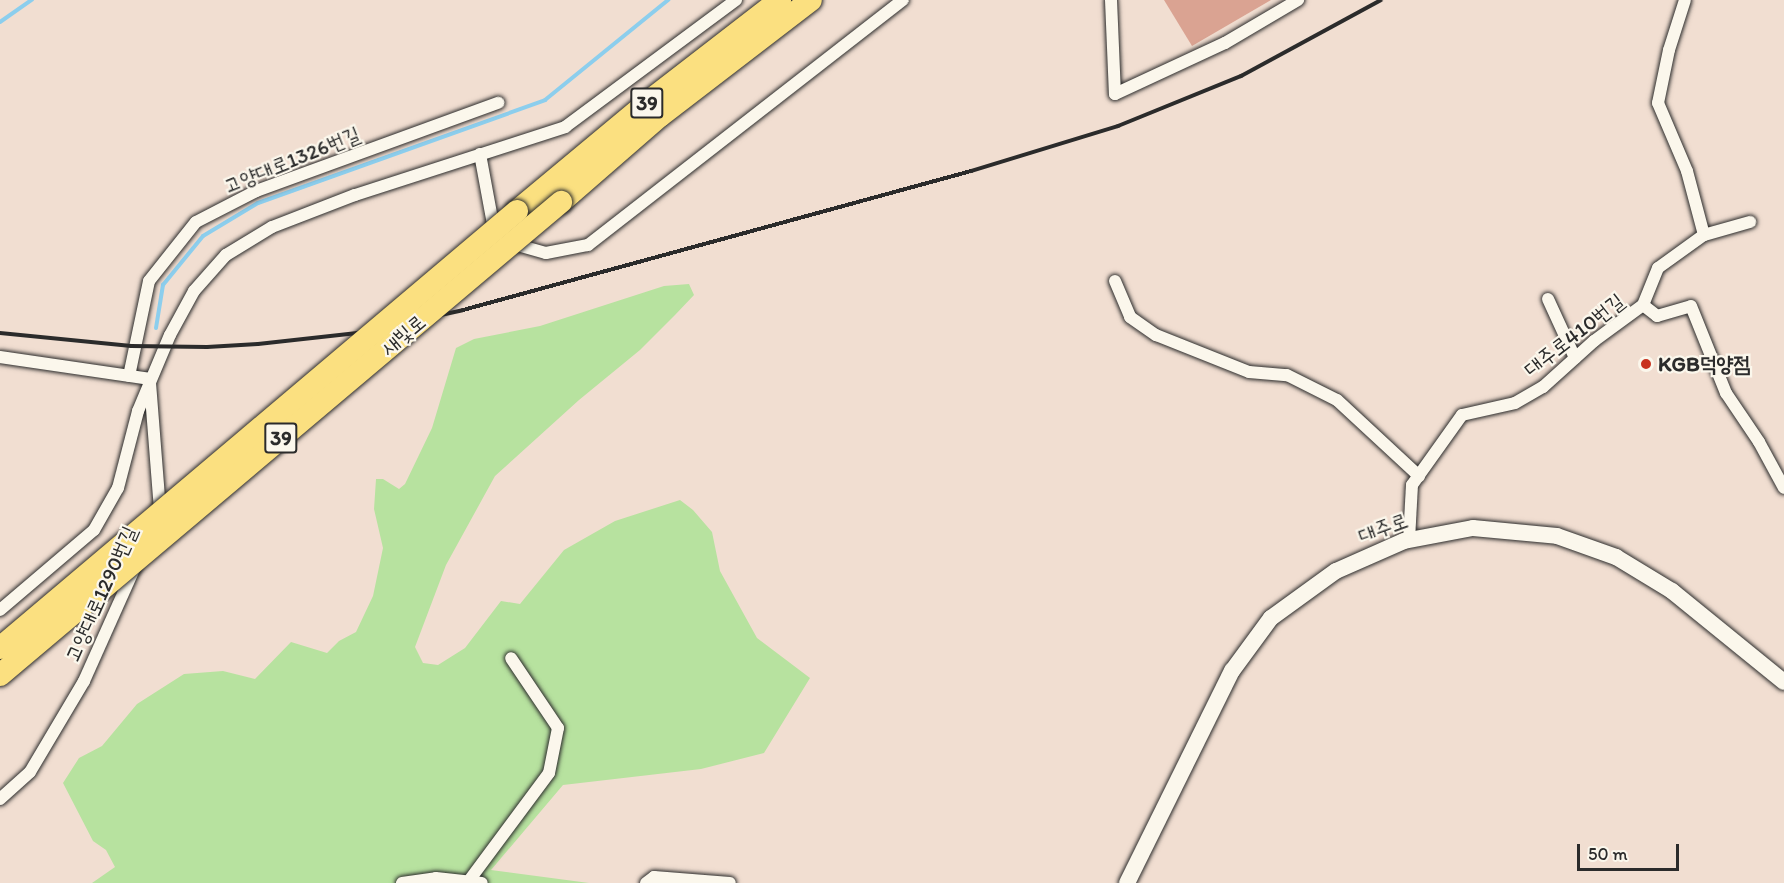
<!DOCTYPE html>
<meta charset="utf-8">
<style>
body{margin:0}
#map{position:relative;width:1784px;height:883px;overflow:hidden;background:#f1ded1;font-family:Itim,"Poor Story",sans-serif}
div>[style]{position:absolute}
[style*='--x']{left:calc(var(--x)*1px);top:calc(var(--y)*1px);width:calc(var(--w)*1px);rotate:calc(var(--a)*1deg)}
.green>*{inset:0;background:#b7e29f}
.stream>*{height:4px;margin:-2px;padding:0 2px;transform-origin:2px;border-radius:2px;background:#8cceed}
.building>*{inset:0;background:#daa392}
.roads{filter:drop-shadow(0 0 2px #2b2b2b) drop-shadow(0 0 2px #2b2b2b)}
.street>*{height:12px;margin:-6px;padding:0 6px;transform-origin:6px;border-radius:6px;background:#fbf7ec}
.secondary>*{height:16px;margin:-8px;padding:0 8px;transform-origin:8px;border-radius:8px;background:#fbf7ec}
.highway>*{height:22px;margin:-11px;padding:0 11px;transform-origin:11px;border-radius:11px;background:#fbe080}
.rail>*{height:4px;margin:-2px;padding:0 2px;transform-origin:2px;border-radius:2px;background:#2b2b2b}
.bridges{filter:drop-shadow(0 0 2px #2b2b2b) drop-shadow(0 0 2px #2b2b2b)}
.highway-bridge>*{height:22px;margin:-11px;padding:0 11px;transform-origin:11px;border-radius:11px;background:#fbe080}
.dots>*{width:16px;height:16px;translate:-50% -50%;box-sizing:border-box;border:3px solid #fbf7ec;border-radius:50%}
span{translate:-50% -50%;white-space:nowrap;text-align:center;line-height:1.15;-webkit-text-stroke:4.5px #fbf7ec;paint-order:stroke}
.shield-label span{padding:2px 4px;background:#fbf7ec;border:2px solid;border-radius:4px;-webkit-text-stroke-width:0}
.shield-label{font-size:20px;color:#2b2b2b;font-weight:700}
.street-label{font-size:21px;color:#2b2b2b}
.poi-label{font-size:21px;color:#2b2b2b;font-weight:700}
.left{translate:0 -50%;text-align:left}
.scale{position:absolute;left:1577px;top:844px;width:102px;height:27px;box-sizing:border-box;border:3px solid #2b2b2b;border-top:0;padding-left:8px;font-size:18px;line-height:21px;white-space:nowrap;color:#2b2b2b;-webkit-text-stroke:4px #fbf7ec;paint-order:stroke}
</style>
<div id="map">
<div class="green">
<div style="clip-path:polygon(689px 284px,694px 295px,675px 315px,640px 350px,579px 400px,495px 476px,446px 565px,415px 647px,423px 663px,438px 665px,465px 648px,501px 601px,520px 604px,564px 550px,615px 521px,680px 500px,693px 510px,712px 532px,720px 571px,757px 638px,810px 678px,764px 753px,701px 769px,563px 785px,491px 870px,589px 883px,92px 883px,115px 867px,106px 850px,93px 841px,63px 783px,79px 758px,102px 746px,137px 704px,184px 674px,223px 671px,255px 679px,291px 642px,327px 653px,339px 641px,356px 632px,373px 596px,383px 548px,374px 509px,376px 479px,383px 479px,399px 489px,405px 484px,432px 428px,456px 348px,474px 339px,540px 326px,664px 286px)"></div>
</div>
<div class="stream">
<div style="--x:0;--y:22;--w:39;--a:-35"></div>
<div style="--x:156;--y:328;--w:44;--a:-80.8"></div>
<div style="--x:163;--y:285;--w:63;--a:-50.8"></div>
<div style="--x:203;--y:236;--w:64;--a:-31"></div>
<div style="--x:258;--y:203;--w:305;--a:-19.7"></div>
<div style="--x:545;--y:100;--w:159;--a:-39.1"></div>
</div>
<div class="building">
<div style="clip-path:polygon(1164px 0,1271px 0,1192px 46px)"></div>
</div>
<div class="roads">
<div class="street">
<div style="--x:1111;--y:0;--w:94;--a:87.6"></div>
<div style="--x:1115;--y:94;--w:121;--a:-24.9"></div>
<div style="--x:1225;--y:43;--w:85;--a:-30.5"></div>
<div style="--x:480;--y:154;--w:66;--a:79.5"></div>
<div style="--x:492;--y:219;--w:33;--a:49"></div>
<div style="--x:514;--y:244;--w:33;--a:16"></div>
<div style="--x:546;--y:253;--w:43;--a:-10.8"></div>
<div style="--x:588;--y:245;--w:399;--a:-37.9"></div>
<div style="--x:1704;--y:235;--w:48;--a:-15.8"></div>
<div style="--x:1115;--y:281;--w:39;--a:67"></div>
<div style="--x:1130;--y:317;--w:32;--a:35"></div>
<div style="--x:1156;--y:335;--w:100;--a:21.7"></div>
<div style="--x:1249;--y:372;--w:38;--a:5"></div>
<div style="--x:1287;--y:375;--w:56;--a:26.6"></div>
<div style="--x:1337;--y:400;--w:112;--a:42.8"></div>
<div style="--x:1548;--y:299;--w:65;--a:65.4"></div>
<div style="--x:1643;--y:305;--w:18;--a:38"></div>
<div style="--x:1657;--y:316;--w:35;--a:-16"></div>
<div style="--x:1691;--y:306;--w:94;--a:68.1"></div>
<div style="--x:1726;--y:393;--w:59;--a:56"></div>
<div style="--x:1759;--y:442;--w:52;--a:61.5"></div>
<div style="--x:0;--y:357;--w:152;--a:8.3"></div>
<div style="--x:129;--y:376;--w:97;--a:-78.1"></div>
<div style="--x:149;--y:281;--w:75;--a:-51.5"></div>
<div style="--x:196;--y:222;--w:68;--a:-27.3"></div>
<div style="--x:256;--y:191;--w:258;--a:-20"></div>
<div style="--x:150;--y:383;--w:128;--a:85.5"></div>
<div style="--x:160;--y:511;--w:4;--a:117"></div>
<div style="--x:1409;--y:540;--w:55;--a:-86.9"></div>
<div style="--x:1412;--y:485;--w:86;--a:-54.5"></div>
<div style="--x:1462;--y:415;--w:54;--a:-12.8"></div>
<div style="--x:1515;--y:403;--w:32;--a:-30"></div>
<div style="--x:1543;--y:387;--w:69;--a:-42"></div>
<div style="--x:1594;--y:341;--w:61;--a:-36.3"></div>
<div style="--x:1643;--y:305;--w:40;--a:-68"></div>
<div style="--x:1658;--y:268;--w:57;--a:-35.7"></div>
<div style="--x:1704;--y:235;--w:66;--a:-104.9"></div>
<div style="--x:1687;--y:171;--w:74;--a:-113.1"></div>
<div style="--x:1658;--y:103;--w:54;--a:-78.3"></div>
<div style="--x:1669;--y:50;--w:52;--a:-72.3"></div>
<div style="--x:0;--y:610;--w:123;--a:-40.4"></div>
<div style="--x:94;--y:530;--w:48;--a:-60.3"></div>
<div style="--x:118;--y:488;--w:80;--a:-75.4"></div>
<div style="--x:138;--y:411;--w:82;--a:-67.2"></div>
<div style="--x:170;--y:335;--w:50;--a:-61.4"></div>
<div style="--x:194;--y:291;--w:48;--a:-48.4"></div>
<div style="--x:226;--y:255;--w:54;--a:-31.3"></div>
<div style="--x:272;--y:227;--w:89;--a:-21.1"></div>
<div style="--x:355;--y:195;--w:221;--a:-17.9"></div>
<div style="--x:565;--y:127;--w:213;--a:-36.6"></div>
<div style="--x:0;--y:799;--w:40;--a:-42"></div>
<div style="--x:30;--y:772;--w:106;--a:-59.3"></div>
<div style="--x:84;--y:681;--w:125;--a:-65.9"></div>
<div style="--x:468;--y:882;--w:136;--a:-53.4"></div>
<div style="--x:549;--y:773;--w:46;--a:-78.7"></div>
<div style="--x:558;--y:728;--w:84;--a:-123.9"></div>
<div style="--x:402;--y:883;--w:34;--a:-8"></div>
<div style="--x:436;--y:878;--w:46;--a:6.2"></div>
<div style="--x:646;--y:883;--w:10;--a:-37"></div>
<div style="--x:654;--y:877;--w:76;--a:4.5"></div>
</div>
<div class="secondary">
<div style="--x:1127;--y:883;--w:237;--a:-63.7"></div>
<div style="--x:1232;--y:671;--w:66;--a:-53.7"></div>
<div style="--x:1271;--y:618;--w:80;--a:-35.9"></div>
<div style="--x:1336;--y:571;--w:74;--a:-23.8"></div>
<div style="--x:1404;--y:541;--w:70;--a:-10.7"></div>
<div style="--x:1473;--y:528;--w:84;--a:5.4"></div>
<div style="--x:1557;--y:536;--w:63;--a:19.6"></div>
<div style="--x:1616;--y:557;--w:66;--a:31.3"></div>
<div style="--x:1672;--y:591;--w:144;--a:39.1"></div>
</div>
<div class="highway">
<div style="--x:561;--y:202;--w:131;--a:-41"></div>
<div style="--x:660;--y:116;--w:190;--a:-37.5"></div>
<div style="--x:517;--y:211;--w:165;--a:-39.8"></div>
<div style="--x:644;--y:105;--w:172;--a:-37.7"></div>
</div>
</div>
<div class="rail">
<div style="--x:0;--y:333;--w:132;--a:5.7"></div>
<div style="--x:131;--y:346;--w:76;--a:0.8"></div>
<div style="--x:207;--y:347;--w:51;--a:-3.4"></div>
<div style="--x:258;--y:344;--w:100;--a:-6.3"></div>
<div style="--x:357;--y:333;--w:108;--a:-12.2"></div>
<div style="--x:463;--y:310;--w:527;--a:-15.3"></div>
<div style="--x:971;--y:171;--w:154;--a:-17"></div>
<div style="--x:1118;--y:126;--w:133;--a:-22.1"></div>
<div style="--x:1241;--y:76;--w:159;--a:-28.5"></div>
</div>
<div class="bridges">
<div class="highway-bridge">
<div style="--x:0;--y:648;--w:677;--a:-40.21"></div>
<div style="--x:0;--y:675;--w:734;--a:-40.14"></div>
</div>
</div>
<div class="dots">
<div style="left:1646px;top:364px;background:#c8321e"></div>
</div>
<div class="shield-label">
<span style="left:647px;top:103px">39</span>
<span style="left:281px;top:438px">39</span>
</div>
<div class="street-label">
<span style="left:292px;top:160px;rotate:-22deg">고양대로1326번길</span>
<span style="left:403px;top:335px;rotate:-40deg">새빛로</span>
<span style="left:1574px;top:335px;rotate:-38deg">대주로410번길</span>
<span style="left:1383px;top:528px;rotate:-20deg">대주로</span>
<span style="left:101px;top:594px;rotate:-66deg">고양대로1290번길</span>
</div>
<div class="poi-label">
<span class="left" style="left:1658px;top:364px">KGB덕양점</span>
</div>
<div class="scale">50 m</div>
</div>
